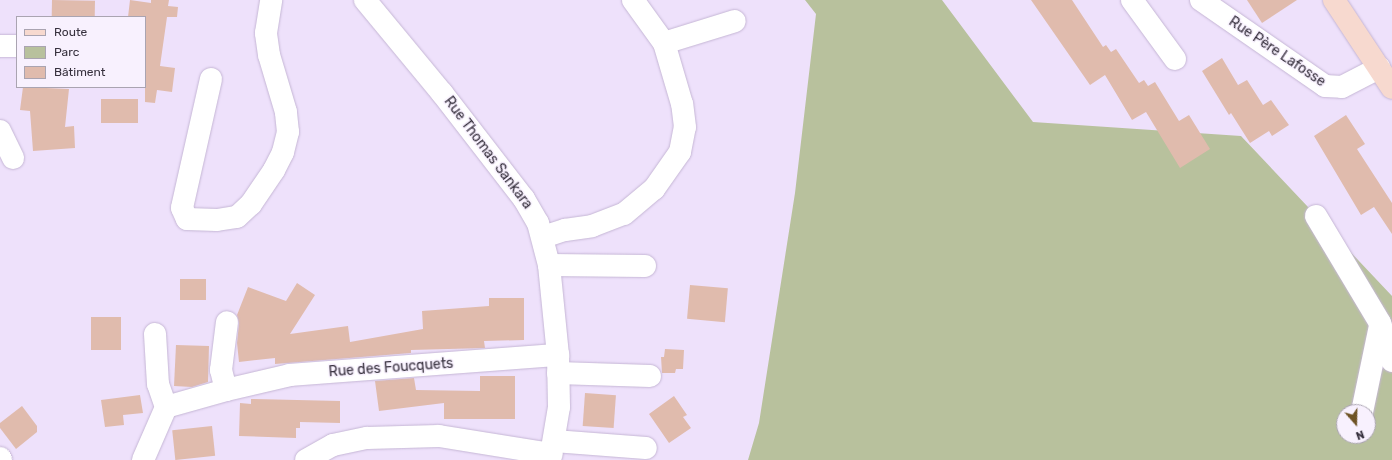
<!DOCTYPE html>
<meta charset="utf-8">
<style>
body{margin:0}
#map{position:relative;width:1392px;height:460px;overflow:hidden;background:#eee1fb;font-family:Rubik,sans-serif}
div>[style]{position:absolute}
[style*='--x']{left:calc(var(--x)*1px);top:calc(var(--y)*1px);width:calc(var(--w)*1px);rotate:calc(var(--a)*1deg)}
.green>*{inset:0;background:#b8c19d}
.building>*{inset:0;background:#e0bbad;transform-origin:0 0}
.roads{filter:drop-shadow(0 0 1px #c5b6d5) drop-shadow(0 0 1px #c5b6d5)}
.minor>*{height:22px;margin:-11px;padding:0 11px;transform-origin:11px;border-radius:11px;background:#fff}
.major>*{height:22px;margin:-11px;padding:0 11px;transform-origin:11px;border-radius:11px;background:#f7d9cf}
span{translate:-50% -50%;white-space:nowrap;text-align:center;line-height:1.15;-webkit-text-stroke:3px #f8f1fe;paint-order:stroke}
.street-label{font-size:14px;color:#36303d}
.legend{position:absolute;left:16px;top:16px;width:130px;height:72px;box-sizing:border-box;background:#f8f1fe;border:1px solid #aaa4b1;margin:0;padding:5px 7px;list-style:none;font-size:12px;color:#36303d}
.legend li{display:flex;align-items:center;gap:8px;height:20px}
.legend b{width:20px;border:1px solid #aaa4b1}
.north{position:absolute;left:1336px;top:404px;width:40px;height:40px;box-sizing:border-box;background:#f8f1fe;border:1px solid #aaa4b1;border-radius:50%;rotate:160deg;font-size:11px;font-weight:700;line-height:16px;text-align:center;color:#36303d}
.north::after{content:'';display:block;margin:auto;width:14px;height:18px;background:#6e5325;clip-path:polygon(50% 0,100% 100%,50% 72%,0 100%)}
</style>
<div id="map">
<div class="green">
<div style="clip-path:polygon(evenodd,805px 0,942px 0,1033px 122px,1241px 136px,1392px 296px,1392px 460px,748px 460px,759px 423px,795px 193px,816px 14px,805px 0,1344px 412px,1368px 412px,1368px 436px,1344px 436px,1344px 412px)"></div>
</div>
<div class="building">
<div style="left:52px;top:0;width:43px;height:17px;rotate:1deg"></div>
<div style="clip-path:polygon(130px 0,151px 3px,151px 0,169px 0,168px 6px,178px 7px,177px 17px,167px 17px,160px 66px,175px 68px,172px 92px,157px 90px,155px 103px,145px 102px,145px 17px,128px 17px)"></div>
<div style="clip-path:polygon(1031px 0,1072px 0,1103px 47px,1106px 45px,1111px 52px,1116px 49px,1139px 83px,1144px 80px,1148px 86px,1155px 82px,1179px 121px,1189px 115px,1210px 149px,1180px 168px,1146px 112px,1132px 120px,1105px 75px,1090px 85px)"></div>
<div style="clip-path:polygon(1247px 0,1297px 0,1262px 23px)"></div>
<div style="clip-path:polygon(1222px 58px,1238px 85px,1247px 80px,1263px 105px,1271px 100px,1289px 125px,1272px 136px,1269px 131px,1250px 143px,1231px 113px,1229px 115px,1202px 71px)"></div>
<div style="clip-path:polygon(23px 87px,69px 89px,65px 127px,74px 126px,75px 148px,33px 151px,30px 111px,20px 110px)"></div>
<div style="left:101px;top:99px;width:37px;height:24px"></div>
<div style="clip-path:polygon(1346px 115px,1365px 144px,1357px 149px,1392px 203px,1392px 234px,1374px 207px,1361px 215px,1314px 136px)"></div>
<div style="left:206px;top:279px;width:21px;height:26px;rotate:90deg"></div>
<div style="clip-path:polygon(297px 283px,315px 295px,290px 334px,348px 326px,350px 342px,423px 329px,422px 311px,489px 306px,489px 298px,524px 298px,524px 340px,484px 341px,485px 348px,411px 350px,411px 353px,275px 364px,275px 358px,239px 362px,237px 343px,239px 323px,237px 315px,248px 287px,286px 301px)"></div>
<div style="left:690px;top:285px;width:38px;height:34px;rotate:5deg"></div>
<div style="left:91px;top:317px;width:30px;height:33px"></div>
<div style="clip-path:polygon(176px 345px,209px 346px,208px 382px,192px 387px,174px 386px)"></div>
<div style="clip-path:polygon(665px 349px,684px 350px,683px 369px,676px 369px,675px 373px,662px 373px,661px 357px,664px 357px)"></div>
<div style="clip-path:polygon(480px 376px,515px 376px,515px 419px,444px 419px,444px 403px,379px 411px,375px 381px,414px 378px,416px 390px,480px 391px)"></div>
<div style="left:585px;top:393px;width:31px;height:33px;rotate:4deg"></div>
<div style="clip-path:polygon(140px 395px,143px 413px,123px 415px,124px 425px,105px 427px,101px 400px)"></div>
<div style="clip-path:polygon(674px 396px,687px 415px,683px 417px,691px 428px,669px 443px,649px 414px)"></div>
<div style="clip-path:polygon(251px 399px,340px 401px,340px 423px,300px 422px,300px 428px,296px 428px,296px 438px,239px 436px,240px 403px,251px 404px)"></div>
<div style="clip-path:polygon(22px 406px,37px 426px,37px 432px,16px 449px,0 428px,0 423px)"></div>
<div style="left:212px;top:426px;width:30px;height:40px;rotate:84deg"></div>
</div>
<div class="roads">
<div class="minor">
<div style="--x:365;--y:0;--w:121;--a:50.4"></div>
<div style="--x:442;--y:93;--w:134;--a:52.3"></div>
<div style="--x:524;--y:199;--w:28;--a:60"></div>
<div style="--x:538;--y:223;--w:43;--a:75.3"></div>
<div style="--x:549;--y:265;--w:90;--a:84.3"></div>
<div style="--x:558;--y:355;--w:52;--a:88.9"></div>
<div style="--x:559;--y:407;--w:54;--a:99.6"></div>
<div style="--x:1132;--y:0;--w:73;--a:53.9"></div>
<div style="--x:1201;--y:0;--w:151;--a:34.7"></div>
<div style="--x:1325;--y:86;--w:17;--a:3"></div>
<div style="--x:1342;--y:87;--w:42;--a:-27.2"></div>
<div style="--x:664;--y:43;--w:74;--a:-17.2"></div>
<div style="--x:0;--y:46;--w:17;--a:0"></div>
<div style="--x:211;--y:79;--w:132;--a:102.7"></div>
<div style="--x:182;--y:208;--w:12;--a:66"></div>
<div style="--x:187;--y:219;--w:30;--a:2"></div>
<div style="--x:217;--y:220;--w:20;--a:-9"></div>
<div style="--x:237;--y:217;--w:19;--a:-43"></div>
<div style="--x:251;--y:204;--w:41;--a:-55.9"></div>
<div style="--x:274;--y:170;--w:20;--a:-63"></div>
<div style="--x:283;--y:152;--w:21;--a:-76"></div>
<div style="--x:288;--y:132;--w:20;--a:-96"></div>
<div style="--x:286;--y:112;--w:59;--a:-106.6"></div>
<div style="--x:269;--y:55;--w:22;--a:-98"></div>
<div style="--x:266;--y:33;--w:33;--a:-81"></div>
<div style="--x:0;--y:131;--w:30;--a:64"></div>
<div style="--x:1316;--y:216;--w:125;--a:59.1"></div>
<div style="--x:1380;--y:323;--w:40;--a:72"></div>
<div style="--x:543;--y:237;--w:23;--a:-18"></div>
<div style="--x:565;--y:230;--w:27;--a:-8"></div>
<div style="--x:592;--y:226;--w:34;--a:-21"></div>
<div style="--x:624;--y:214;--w:39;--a:-40"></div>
<div style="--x:654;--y:189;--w:45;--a:-54.9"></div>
<div style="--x:680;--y:152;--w:25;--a:-79"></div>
<div style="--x:685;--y:127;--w:23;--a:-97"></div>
<div style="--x:682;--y:104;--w:64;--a:-106.4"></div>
<div style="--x:664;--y:43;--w:53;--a:-125.8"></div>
<div style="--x:549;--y:265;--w:96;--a:0.6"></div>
<div style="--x:155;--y:334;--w:50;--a:86.6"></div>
<div style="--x:158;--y:384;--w:24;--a:71"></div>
<div style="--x:558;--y:373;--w:92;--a:1.9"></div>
<div style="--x:226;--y:390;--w:21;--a:-104"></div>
<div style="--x:221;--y:370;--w:48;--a:-82.9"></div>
<div style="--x:1362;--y:412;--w:88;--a:-78.2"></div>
<div style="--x:554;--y:441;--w:92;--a:4.4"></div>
<div style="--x:0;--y:458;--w:2;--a:63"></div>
<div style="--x:143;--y:460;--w:58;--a:-66.5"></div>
<div style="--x:166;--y:407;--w:62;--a:-15.8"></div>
<div style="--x:226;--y:390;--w:66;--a:-13.2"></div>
<div style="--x:290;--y:375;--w:269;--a:-4.3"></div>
<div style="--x:306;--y:460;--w:31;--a:-29"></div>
<div style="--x:333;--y:445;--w:35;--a:-12"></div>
<div style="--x:367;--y:438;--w:72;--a:-1.6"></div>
<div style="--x:439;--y:436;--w:114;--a:9.1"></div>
</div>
<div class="major">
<div style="--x:1334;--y:0;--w:105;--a:56.6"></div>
</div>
</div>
<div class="street-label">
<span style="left:1277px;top:52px;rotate:34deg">Rue Père Lafosse</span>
<span style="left:488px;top:153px;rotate:53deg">Rue Thomas Sankara</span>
<span style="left:391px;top:368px;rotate:-4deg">Rue des Foucquets</span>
</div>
<ul class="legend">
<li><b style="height:5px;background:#f7d9cf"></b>Route</li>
<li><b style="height:11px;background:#b8c19d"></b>Parc</li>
<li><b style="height:11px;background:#e0bbad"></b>Bâtiment</li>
</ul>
<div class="north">N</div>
</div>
